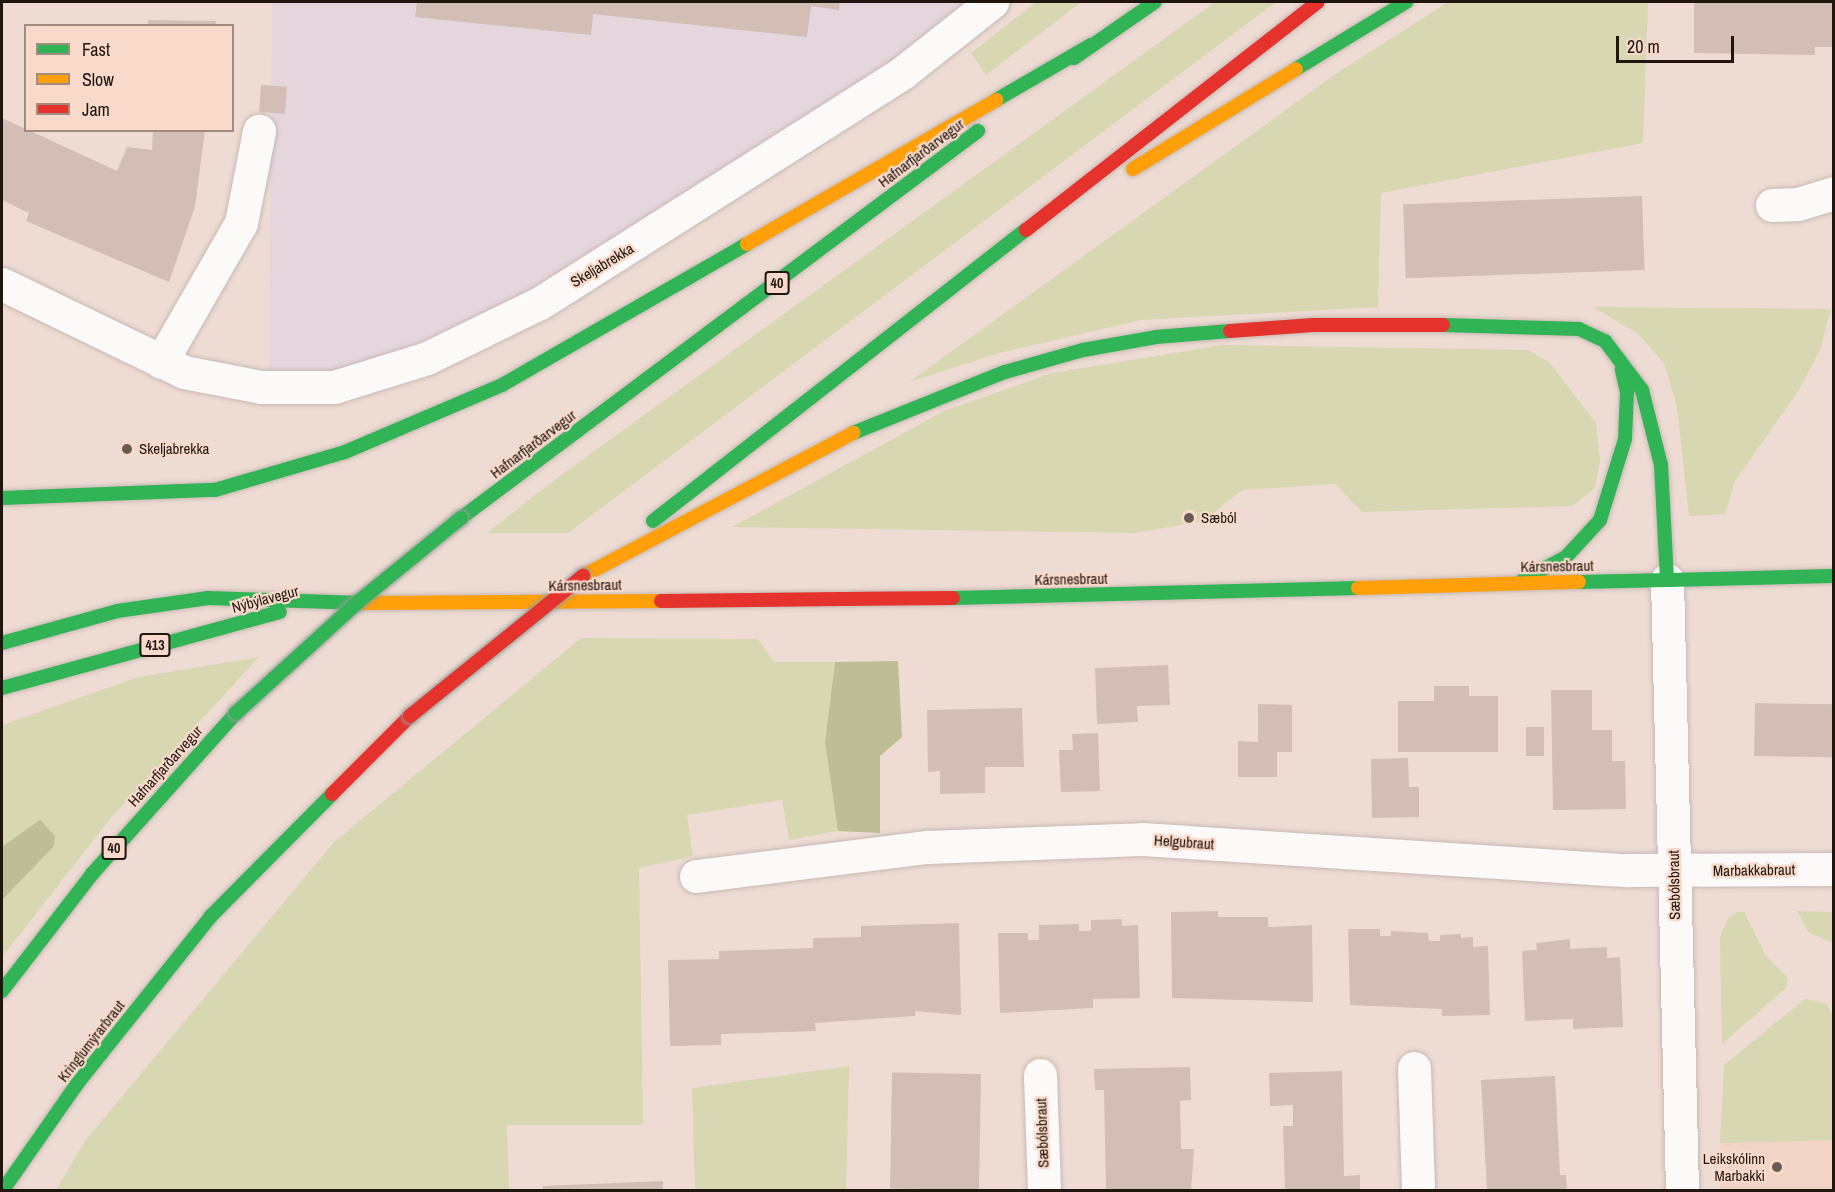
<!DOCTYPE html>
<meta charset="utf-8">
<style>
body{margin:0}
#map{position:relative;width:1835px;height:1192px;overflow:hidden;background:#eedcd4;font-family:"Archivo Narrow",sans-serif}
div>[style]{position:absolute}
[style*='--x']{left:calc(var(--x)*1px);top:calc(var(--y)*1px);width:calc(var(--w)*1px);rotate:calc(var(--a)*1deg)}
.commercial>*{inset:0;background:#e5d6de}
.built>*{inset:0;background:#f1d4c5;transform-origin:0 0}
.green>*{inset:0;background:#d7d7b1}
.forest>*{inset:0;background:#bebd95}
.building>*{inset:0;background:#d2beb4;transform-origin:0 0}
.roads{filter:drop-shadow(0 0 2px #c7b9b3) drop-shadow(0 0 2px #c7b9b3)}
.street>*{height:33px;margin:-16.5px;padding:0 16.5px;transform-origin:16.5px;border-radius:16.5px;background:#fcfaf9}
.fast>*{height:14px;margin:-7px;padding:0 7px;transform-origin:7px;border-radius:7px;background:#30b455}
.slow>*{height:14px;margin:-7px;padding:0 7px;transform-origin:7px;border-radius:7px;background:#ff9f0a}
.jam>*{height:14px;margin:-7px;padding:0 7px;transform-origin:7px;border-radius:7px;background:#e5322d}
.bridges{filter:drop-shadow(0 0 2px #979d97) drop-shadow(0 0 2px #979d97)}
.fast-bridge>*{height:14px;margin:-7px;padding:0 7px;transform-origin:7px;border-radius:7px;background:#30b455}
.jam-bridge>*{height:14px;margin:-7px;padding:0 7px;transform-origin:7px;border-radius:7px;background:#e5322d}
.dots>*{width:16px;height:16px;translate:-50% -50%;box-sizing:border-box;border:3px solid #f9d9c9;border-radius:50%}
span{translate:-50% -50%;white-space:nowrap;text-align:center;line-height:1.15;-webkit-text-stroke:4.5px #f9d9c9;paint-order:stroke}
.shield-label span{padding:2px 4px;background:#f9d9c9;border:2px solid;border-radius:4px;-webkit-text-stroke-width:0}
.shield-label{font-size:14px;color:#20150f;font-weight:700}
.street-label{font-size:15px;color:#20150f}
.poi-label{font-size:15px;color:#20150f}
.left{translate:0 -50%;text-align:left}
.right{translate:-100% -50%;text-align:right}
.frame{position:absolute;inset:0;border:3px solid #20150f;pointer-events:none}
.legend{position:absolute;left:24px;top:24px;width:210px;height:108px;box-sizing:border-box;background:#f9d9c9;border:2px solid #a28b7f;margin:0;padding:8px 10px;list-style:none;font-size:18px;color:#20150f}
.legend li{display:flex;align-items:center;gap:12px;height:30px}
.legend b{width:30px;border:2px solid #a28b7f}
.scale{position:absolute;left:1616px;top:36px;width:118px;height:27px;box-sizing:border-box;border:3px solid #20150f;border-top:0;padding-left:8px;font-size:18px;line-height:21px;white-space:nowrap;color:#20150f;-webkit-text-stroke:4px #f9d9c9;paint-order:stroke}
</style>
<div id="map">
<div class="commercial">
<div style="clip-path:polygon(272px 2px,979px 2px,895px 66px,422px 354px,332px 378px,269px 379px)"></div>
</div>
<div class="built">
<div style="left:1833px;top:1140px;width:50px;height:113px;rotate:90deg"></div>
</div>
<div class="green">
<div style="clip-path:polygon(1036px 2px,1081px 2px,986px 75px,971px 53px)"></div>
<div style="clip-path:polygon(1215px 2px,1276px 2px,568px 533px,487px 533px,553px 481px)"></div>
<div style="clip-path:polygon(1448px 2px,1648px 2px,1643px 143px,1381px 193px,1378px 307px,1141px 320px,996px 354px,909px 382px,1337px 73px)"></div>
<div style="clip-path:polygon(1593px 307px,1831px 309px,1820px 350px,1799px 390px,1735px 481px,1725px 514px,1689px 516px,1677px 407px,1664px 363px,1638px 334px)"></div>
<div style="clip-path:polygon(1223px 345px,1528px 350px,1549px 362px,1596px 423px,1600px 460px,1595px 488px,1573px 506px,1362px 512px,1335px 484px,1242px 490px,1203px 521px,1136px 533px,732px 527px,944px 411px,1052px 373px)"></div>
<div style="clip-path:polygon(581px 638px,758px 639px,774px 662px,835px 662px,825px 742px,838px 831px,789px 840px,782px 800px,687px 815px,693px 856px,639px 868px,643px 1125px,507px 1125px,509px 1190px,56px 1190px,85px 1141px,334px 842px)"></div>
<div style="clip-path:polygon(259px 657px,110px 819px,2px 957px,2px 725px,138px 677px)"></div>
<div style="clip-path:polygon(1797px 911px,1833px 912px,1833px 943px,1809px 933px)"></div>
<div style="clip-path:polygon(1737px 912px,1744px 912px,1766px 956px,1788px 978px,1786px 988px,1722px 1044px,1720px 936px,1729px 917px)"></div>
<div style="clip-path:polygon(1805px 999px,1827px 1004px,1833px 1016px,1833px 1140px,1720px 1143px,1724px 1065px)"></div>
<div style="clip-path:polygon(849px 1066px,846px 1190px,695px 1190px,692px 1088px)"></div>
</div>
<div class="forest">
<div style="clip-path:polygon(898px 661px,902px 737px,880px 756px,880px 833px,838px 831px,825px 742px,835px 662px)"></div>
<div style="clip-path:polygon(40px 820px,55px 836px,54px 846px,2px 900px,2px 847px)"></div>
</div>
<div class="building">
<div style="clip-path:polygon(417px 2px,840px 2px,839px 10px,811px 6px,807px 37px,593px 14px,591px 35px,415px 17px)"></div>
<div style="clip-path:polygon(1694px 2px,1833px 2px,1833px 47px,1815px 47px,1815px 55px,1694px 53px)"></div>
<div style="clip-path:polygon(148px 20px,216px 21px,215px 26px,148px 26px)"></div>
<div style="left:261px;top:85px;width:26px;height:27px;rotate:4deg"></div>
<div style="clip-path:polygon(2px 118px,117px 171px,127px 147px,152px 150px,153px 130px,205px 130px,195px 207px,169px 282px,26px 221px,29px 213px,2px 200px)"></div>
<div style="left:1642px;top:196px;width:74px;height:239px;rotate:88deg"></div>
<div style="clip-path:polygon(1168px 665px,1170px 705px,1137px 706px,1138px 722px,1097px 724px,1095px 668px)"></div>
<div style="clip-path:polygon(1434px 686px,1469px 686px,1469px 696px,1498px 696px,1498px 752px,1398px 752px,1398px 701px,1434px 701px)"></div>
<div style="clip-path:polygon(1551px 690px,1592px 690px,1592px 730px,1612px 730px,1612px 761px,1625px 761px,1626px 809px,1553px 810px)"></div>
<div style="left:1755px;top:703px;width:78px;height:53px;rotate:1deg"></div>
<div style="clip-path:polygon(1258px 704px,1292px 705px,1292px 752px,1277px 752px,1277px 777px,1238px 777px,1238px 741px,1258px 742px)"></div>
<div style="clip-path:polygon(1022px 708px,1024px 767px,985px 767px,985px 793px,940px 794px,940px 771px,928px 772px,927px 710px)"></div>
<div style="left:1544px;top:727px;width:29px;height:18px;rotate:90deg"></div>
<div style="clip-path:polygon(1098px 733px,1100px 791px,1061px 792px,1059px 750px,1073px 750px,1072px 734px)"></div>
<div style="clip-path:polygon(1408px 758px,1409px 787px,1419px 787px,1419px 817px,1372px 818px,1371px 759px)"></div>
<div style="clip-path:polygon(1218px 911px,1218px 917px,1268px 917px,1268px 927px,1312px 925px,1313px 1002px,1172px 998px,1171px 912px)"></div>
<div style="clip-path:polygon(1122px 919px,1122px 926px,1138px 925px,1140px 998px,1093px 999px,1093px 1008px,1000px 1013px,998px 933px,1028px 933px,1028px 940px,1039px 940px,1039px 925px,1079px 924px,1079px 931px,1091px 931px,1091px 920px)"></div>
<div style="clip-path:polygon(959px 923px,961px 1015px,915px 1011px,915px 1016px,815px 1023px,816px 1031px,721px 1034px,721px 1045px,670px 1046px,668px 960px,719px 959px,719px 951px,813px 948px,813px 938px,861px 937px,861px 926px)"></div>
<div style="clip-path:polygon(1348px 929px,1380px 929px,1380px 936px,1391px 936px,1391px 931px,1428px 933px,1429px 941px,1440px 941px,1440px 935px,1461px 934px,1461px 938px,1473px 937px,1473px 947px,1488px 946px,1490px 1015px,1442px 1016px,1442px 1009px,1350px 1005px)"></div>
<div style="clip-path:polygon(1570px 939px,1570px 949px,1607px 947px,1607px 958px,1620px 957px,1623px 1027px,1573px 1029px,1573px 1019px,1525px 1021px,1522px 951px,1537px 950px,1536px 943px)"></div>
<div style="clip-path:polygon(1190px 1067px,1191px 1100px,1180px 1101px,1181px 1149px,1194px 1149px,1191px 1190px,1106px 1190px,1104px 1090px,1095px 1090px,1094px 1069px)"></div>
<div style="clip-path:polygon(1342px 1071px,1344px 1176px,1360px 1175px,1360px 1190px,1285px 1190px,1283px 1126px,1293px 1126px,1293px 1105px,1270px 1106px,1269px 1073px)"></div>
<div style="left:981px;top:1074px;width:116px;height:89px;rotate:91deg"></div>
<div style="clip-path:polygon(1555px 1076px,1560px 1175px,1566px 1175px,1567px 1190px,1487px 1190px,1481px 1080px)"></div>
<div style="clip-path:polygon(663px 1181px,663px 1190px,543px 1190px,543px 1186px)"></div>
</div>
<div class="roads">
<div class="street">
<div style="--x:1772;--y:205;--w:26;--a:-2"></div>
<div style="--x:1798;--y:204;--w:38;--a:-17"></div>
<div style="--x:2;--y:284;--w:202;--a:25.8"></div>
<div style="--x:184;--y:372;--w:78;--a:11"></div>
<div style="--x:261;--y:387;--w:73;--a:0"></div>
<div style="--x:334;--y:387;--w:97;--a:-17.3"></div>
<div style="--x:427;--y:358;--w:126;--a:-26"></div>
<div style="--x:540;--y:303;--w:429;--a:-32.4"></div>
<div style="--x:902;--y:73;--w:115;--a:-38.3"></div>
<div style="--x:161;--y:362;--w:160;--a:-60.1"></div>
<div style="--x:241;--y:223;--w:94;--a:-78.9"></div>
<div style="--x:1667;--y:580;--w:610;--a:88.59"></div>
<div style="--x:696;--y:876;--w:233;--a:-7.2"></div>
<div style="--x:927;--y:847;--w:215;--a:-2.1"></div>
<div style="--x:1142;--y:839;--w:486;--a:3.7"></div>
<div style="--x:1627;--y:870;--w:207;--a:-0.3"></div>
<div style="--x:1414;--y:1068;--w:122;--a:88.1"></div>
<div style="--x:1040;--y:1075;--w:115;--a:88"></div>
</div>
<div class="fast">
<div style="--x:1074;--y:58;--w:98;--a:-34.7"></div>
<div style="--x:1296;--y:69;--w:129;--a:-31.3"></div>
<div style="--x:996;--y:100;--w:110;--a:-30.1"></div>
<div style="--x:1443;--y:325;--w:136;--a:1.7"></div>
<div style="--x:1579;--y:329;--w:29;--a:25"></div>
<div style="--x:1605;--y:341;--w:61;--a:52.9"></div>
<div style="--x:1642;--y:390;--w:77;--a:75.8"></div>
<div style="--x:1661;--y:465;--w:115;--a:87"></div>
<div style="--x:1667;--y:580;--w:88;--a:178.7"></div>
<div style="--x:853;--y:433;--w:164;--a:-21.9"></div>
<div style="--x:1005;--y:372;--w:81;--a:-15.8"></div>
<div style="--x:1083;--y:350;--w:74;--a:-10.1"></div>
<div style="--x:1156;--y:337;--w:74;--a:-4.6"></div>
<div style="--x:2;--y:498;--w:213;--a:-2.2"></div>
<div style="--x:215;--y:490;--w:135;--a:-16.3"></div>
<div style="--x:345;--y:452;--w:171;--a:-23.1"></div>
<div style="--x:502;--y:385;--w:283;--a:-29.9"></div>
<div style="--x:461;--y:518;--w:646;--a:-36.82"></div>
<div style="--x:653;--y:521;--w:473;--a:-38"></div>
<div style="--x:1523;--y:580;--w:49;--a:-28.1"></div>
<div style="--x:1566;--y:557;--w:50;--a:-47.4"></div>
<div style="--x:1600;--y:520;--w:85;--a:-72.8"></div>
<div style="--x:1625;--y:439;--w:47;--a:-87.6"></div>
<div style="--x:1627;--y:392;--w:23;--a:-103"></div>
<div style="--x:1667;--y:580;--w:167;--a:-1.4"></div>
<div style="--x:953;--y:598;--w:405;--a:-1.4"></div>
<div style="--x:2;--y:643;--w:119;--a:-15.5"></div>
<div style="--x:117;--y:611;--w:92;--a:-8.1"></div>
<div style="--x:208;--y:598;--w:154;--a:1.9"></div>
<div style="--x:2;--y:688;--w:288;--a:-15.3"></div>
<div style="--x:2;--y:991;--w:148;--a:-52.4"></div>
<div style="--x:92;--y:874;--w:216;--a:-48.2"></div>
<div style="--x:3;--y:1190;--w:129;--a:-55.1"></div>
<div style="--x:77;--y:1084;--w:215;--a:-51.4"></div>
<div style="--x:211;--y:916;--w:172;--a:-45.2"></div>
</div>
<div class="slow">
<div style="--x:1133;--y:169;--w:191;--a:-31.5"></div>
<div style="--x:747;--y:244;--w:288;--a:-30"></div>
<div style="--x:583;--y:576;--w:306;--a:-27.9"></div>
<div style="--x:1358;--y:588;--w:221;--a:-1.6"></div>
<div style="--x:362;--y:603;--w:299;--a:-0.4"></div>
</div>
<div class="jam">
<div style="--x:1026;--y:230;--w:370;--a:-38"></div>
<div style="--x:1230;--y:331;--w:83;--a:-4.1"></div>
<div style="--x:1313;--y:325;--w:130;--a:0"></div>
<div style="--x:661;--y:601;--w:292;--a:-0.6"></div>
<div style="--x:332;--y:794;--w:110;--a:-45"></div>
</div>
</div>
<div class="bridges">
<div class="fast-bridge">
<div style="--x:236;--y:713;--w:165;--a:-42.3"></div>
<div style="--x:358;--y:602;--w:133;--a:-39.2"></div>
</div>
<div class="jam-bridge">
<div style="--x:410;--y:716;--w:223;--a:-39"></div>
</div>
</div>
<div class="dots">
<div style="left:127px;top:449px;background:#685b54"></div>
<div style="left:1189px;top:518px;background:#685b54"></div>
<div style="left:1777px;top:1167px;background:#685b54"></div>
</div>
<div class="shield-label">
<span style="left:777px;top:283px">40</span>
<span style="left:155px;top:645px">413</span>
<span style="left:114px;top:848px">40</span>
</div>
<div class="street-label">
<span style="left:921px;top:153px;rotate:-37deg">Hafnarfjarðarvegur</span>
<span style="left:602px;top:265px;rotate:-31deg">Skeljabrekka</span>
<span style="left:533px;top:444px;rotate:-37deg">Hafnarfjarðarvegur</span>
<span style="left:1557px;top:566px;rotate:-1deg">Kársnesbraut</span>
<span style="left:1071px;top:579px;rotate:-1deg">Kársnesbraut</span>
<span style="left:585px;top:585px;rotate:-1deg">Kársnesbraut</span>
<span style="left:265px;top:599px;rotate:-15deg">Nýbýlavegur</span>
<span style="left:165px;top:766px;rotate:-48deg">Hafnarfjarðarvegur</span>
<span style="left:1184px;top:842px;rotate:4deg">Helgubraut</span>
<span style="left:1754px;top:870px;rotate:-1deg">Marbakkabraut</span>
<span style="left:1674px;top:885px;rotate:-91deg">Sæbólsbraut</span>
<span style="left:91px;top:1041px;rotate:-52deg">Kringlumýrarbraut</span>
<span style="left:1042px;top:1133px;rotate:-92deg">Sæbólsbraut</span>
</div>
<div class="poi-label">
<span class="left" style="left:139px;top:449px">Skeljabrekka</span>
<span class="left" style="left:1201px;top:518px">Sæból</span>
<span class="right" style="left:1765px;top:1167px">Leikskólinn<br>Marbakki</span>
</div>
<div class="frame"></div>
<ul class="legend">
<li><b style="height:8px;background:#30b455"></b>Fast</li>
<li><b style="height:8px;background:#ff9f0a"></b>Slow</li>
<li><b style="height:8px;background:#e5322d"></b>Jam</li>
</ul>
<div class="scale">20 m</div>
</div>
